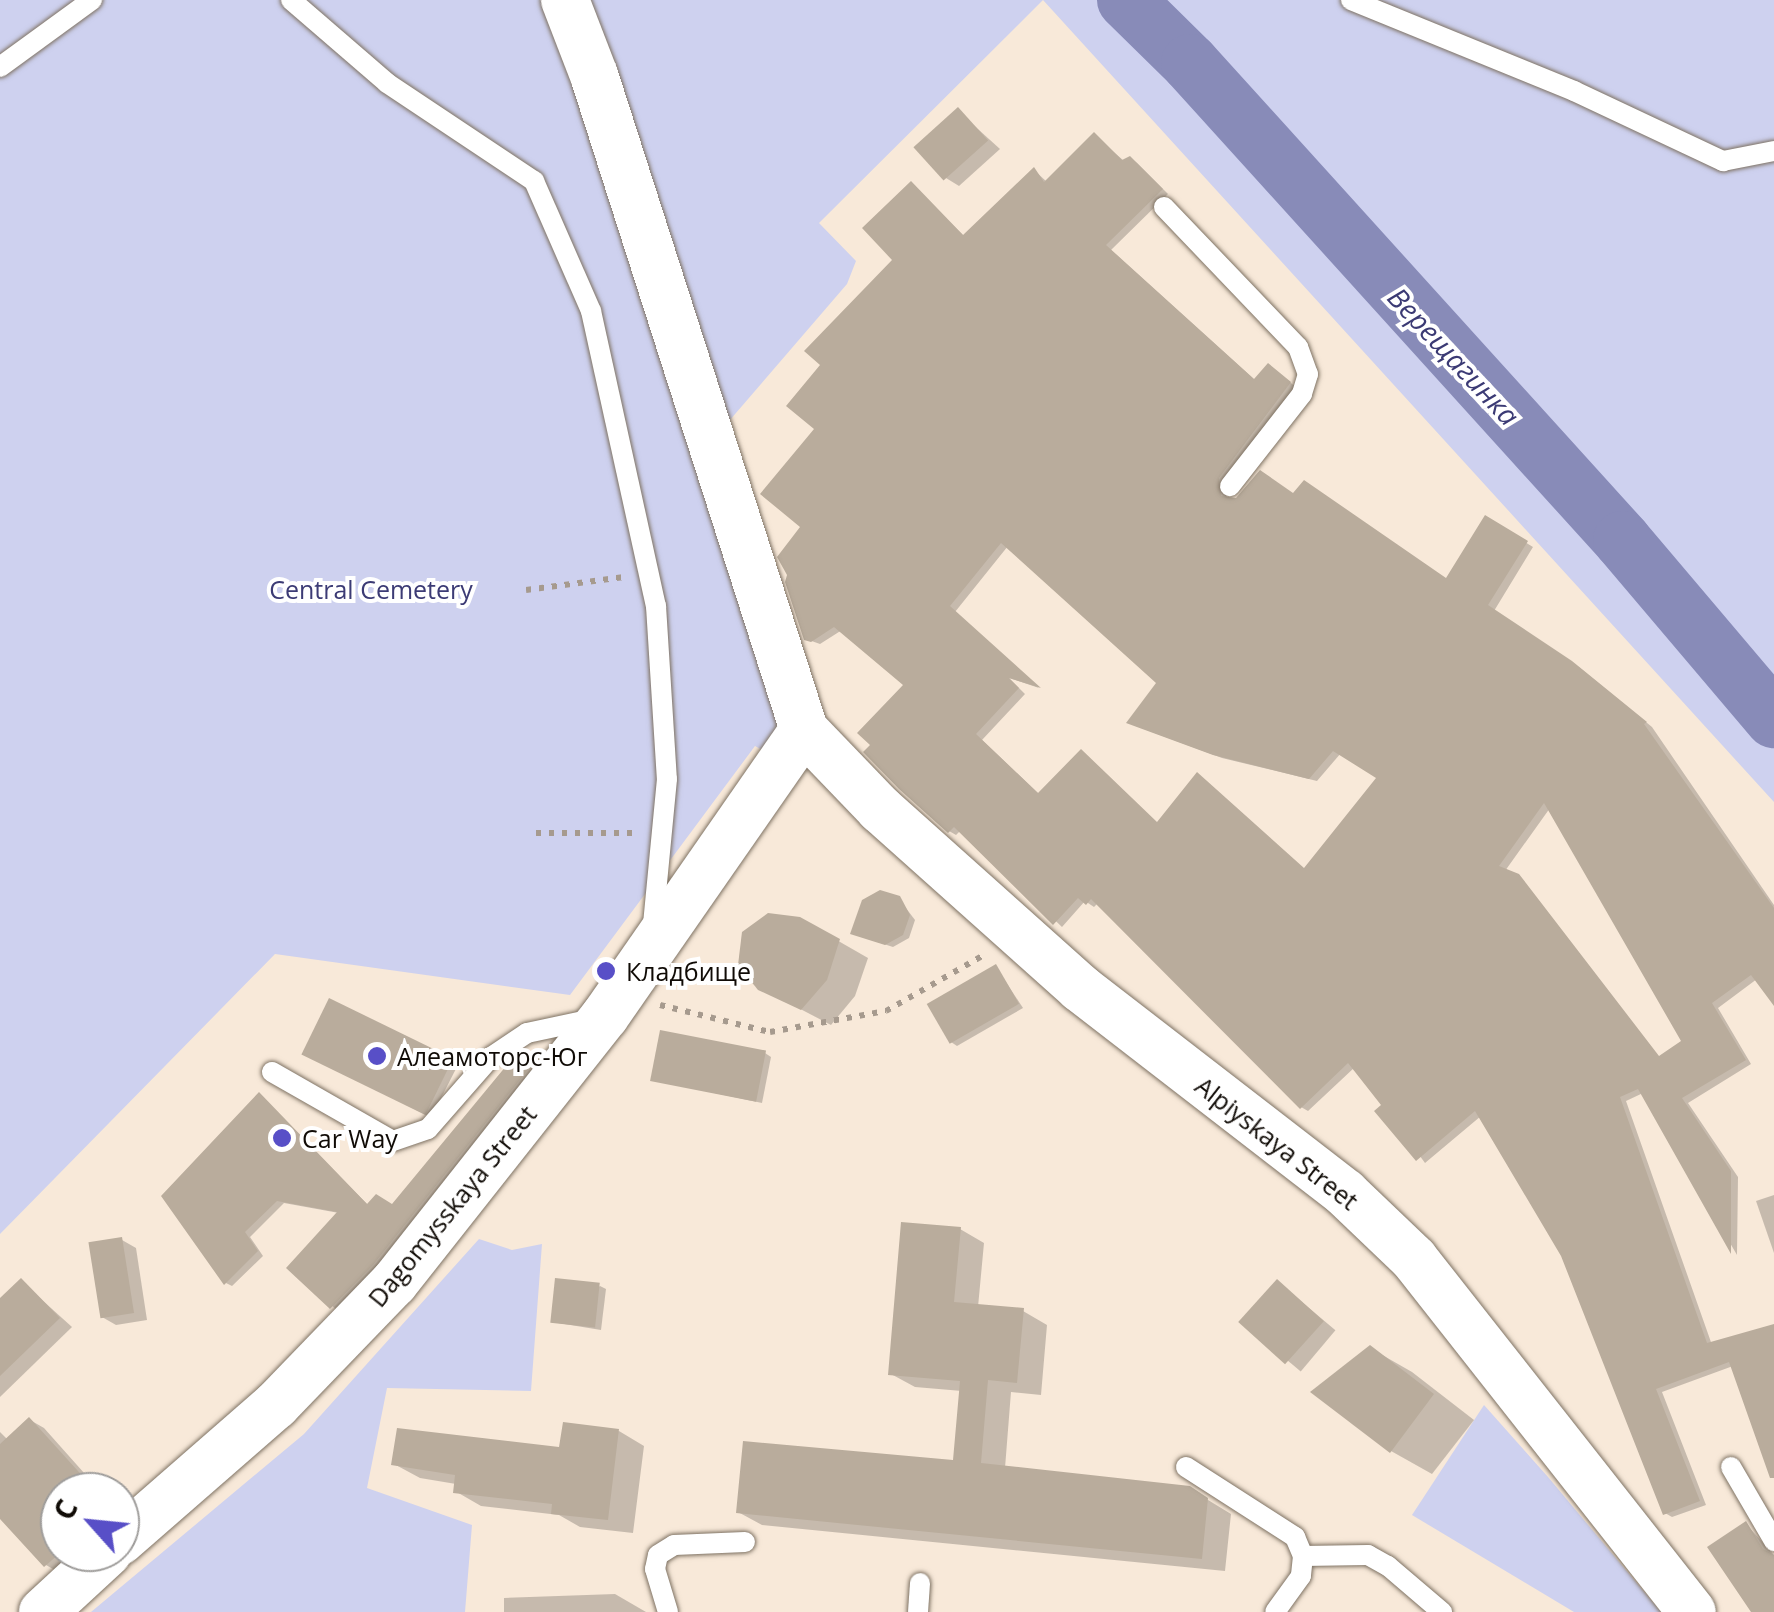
<!DOCTYPE html>
<meta charset="utf-8">
<style>
body{margin:0}
#map{position:relative;width:1774px;height:1612px;overflow:hidden;background:#f8e9d9;font-family:"Open Sans",sans-serif}
div>[style]{position:absolute}
[style*='--x']{left:calc(var(--x)*1px);top:calc(var(--y)*1px);width:calc(var(--w)*1px);rotate:calc(var(--a)*1deg)}
.green>*{inset:0;background:#ced1ef}
.shadow>*{inset:0;background:#0003;transform-origin:0 0}
.river>*{height:58px;margin:-29px;padding:0 29px;transform-origin:29px;border-radius:29px;background:#888bb8}
.building>*{inset:0;background:#b9ac9c;transform-origin:0 0}
.path>*{height:6px;margin-top:-3px;transform-origin:0;background:repeating-linear-gradient(90deg,#a69a8e 0 5px,transparent 0 13px)}
.roads{filter:drop-shadow(0 0 2px #7e7263) drop-shadow(0 0 2px #7e7263)}
.service>*{height:20px;margin:-10px;padding:0 10px;transform-origin:10px;border-radius:10px;background:#fff}
.tertiary>*{height:48px;margin:-24px;padding:0 24px;transform-origin:24px;border-radius:24px;background:#fff}
.dots>*{width:28px;height:28px;translate:-50% -50%;box-sizing:border-box;border:5px solid #fff;border-radius:50%}
span{translate:-50% -50%;white-space:nowrap;text-align:center;line-height:1.15;-webkit-text-stroke:8px #fff;paint-order:stroke}
.park-label{font-size:25px;color:#3c3b75}
.poi-label{font-size:25px;color:#100b06}
.left{translate:0 -50%;text-align:left}
.street-label{font-size:25px;color:#100b06}
.water-label{font-size:28px;color:#3b3a74;font-style:italic}
.north{position:absolute;left:40px;top:1472px;width:100px;height:100px;box-sizing:border-box;background:#fff;border:2px solid #9f9d9b;border-radius:50%;rotate:297deg;font-size:28px;font-weight:700;line-height:40px;text-align:center;color:#100b06}
.north::after{content:'';display:block;margin:auto;width:35px;height:45px;background:#584fc7;clip-path:polygon(50% 0,100% 100%,50% 72%,0 100%)}
</style>
<div id="map">
<div class="green">
<div style="clip-path:polygon(0 0,1774px 0,1774px 802px,1043px 0,819px 223px,856px 261px,847px 284px,717px 435px,797px 769px,755px 746px,570px 995px,275px 954px,0 1234px)"></div>
<div style="clip-path:polygon(479px 1239px,512px 1250px,542px 1244px,531px 1391px,387px 1388px,367px 1488px,472px 1525px,465px 1612px,91px 1612px,304px 1434px)"></div>
<div style="clip-path:polygon(1484px 1405px,1548px 1477px,1661px 1612px,1574px 1612px,1412px 1515px)"></div>
</div>
<div class="shadow">
<div style="clip-path:polygon(958px 111px,1000px 149px,959px 186px,946px 178px)"></div>
<div style="clip-path:polygon(evenodd,1094px 135px,1124px 161px,1130px 158px,1137px 163px,1168px 194px,1111px 250px,1256px 381px,1275px 370px,1297px 388px,1226px 482px,1227px 500px,1294px 495px,1447px 581px,1486px 518px,1533px 547px,1494px 611px,1580px 668px,1652px 727px,1774px 905px,1774px 1002px,1757px 979px,1718px 1008px,1751px 1064px,1688px 1103px,1738px 1177px,1737px 1255px,1643px 1093px,1626px 1101px,1712px 1345px,1774px 1327px,1774px 1476px,1733px 1366px,1662px 1392px,1706px 1505px,1672px 1517px,1665px 1513px,1563px 1255px,1481px 1116px,1425px 1163px,1355px 1067px,1308px 1111px,1301px 1107px,1098px 903px,1094px 907px,1085px 901px,1062px 927px,961px 830px,956px 835px,949px 831px,906px 684px,842px 630px,820px 644px,806px 639px,804px 526px,824px 365px,895px 260px,911px 184px,965px 237px,1034px 170px,1047px 182px,1094px 135px,1008px 546px,1160px 682px,1136px 726px,1222px 758px,1317px 781px,1341px 753px,1380px 777px,1306px 870px,1158px 823px,1040px 795px,982px 740px,1025px 694px,1009px 678px,1039px 688px,955px 612px,1008px 546px,1094px 135px,1550px 808px,1685px 1042px,1665px 1067px,1505px 871px,1550px 808px)"></div>
<div style="clip-path:polygon(899px 899px,915px 920px,909px 938px,893px 947px,859px 936px)"></div>
<div style="clip-path:polygon(800px 919px,868px 958px,855px 996px,831px 1025px,760px 988px)"></div>
<div style="clip-path:polygon(996px 967px,1023px 1008px,957px 1046px,951px 1042px)"></div>
<div style="left:330px;top:1001px;width:143px;height:58px;rotate:27deg"></div>
<div style="clip-path:polygon(765px 1053px,771px 1057px,762px 1103px,653px 1080px)"></div>
<div style="clip-path:polygon(529px 1059px,538px 1067px,379px 1268px,338px 1311px,290px 1268px,339px 1213px,284px 1203px,250px 1237px,263px 1256px,232px 1286px,226px 1283px,260px 1095px,369px 1206px,393px 1207px)"></div>
<div style="clip-path:polygon(1774px 1195px,1774px 1253px,1756px 1201px)"></div>
<div style="clip-path:polygon(960px 1229px,984px 1243px,978px 1307px,1023px 1311px,1047px 1325px,1041px 1395px,1011px 1392px,1005px 1468px,1190px 1489px,1231px 1514px,1225px 1571px,762px 1525px,738px 1512px,956px 1463px,962px 1391px,915px 1387px,891px 1374px)"></div>
<div style="clip-path:polygon(122px 1240px,136px 1248px,147px 1320px,116px 1325px,102px 1317px)"></div>
<div style="clip-path:polygon(21px 1281px,72px 1327px,0 1397px,0 1302px)"></div>
<div style="left:1278px;top:1282px;width:75px;height:54px;rotate:40deg"></div>
<div style="clip-path:polygon(600px 1286px,606px 1289px,601px 1330px,552px 1322px)"></div>
<div style="clip-path:polygon(1370px 1348px,1412px 1372px,1474px 1420px,1432px 1474px,1391px 1451px)"></div>
<div style="clip-path:polygon(30px 1420px,44px 1428px,101px 1492px,60px 1492px,60px 1552px,83px 1552px,60px 1573px,46px 1565px,0 1515px,0 1432px,8px 1440px)"></div>
<div style="clip-path:polygon(619px 1431px,644px 1446px,633px 1533px,580px 1527px,559px 1515px,481px 1506px,455px 1491px,456px 1484px,420px 1478px,394px 1464px,562px 1450px)"></div>
<div style="clip-path:polygon(1746px 1524px,1774px 1555px,1774px 1612px,1754px 1612px)"></div>
<div style="clip-path:polygon(615px 1594px,646px 1612px,504px 1612px,504px 1598px)"></div>
</div>
<div class="river">
<div style="--x:1126;--y:0;--w:90;--a:44.5"></div>
<div style="--x:1190;--y:63;--w:644;--a:47.83"></div>
<div style="--x:1622;--y:540;--w:235;--a:49.7"></div>
</div>
<div class="building">
<div style="left:958px;top:107px;width:45px;height:60px;rotate:48deg"></div>
<div style="clip-path:polygon(evenodd,1094px 132px,1122px 160px,1130px 156px,1163px 189px,1106px 245px,1254px 379px,1268px 363px,1291px 382px,1219px 478px,1221px 496px,1236px 498px,1260px 470px,1293px 493px,1304px 480px,1446px 578px,1485px 515px,1528px 541px,1488px 605px,1572px 661px,1647px 722px,1644px 724px,1774px 908px,1774px 1006px,1751px 975px,1712px 1003px,1746px 1060px,1682px 1098px,1731px 1171px,1731px 1254px,1638px 1089px,1620px 1097px,1707px 1343px,1774px 1324px,1774px 1478px,1770px 1478px,1729px 1362px,1656px 1389px,1700px 1501px,1663px 1515px,1561px 1256px,1475px 1111px,1416px 1161px,1374px 1111px,1381px 1105px,1348px 1063px,1300px 1109px,1091px 899px,1086px 905px,1078px 898px,1053px 925px,954px 827px,948px 833px,899px 789px,863px 752px,870px 745px,857px 733px,903px 685px,834px 627px,811px 642px,804px 640px,785px 582px,787px 575px,777px 557px,800px 527px,760px 494px,814px 429px,786px 406px,820px 365px,804px 351px,892px 260px,862px 228px,911px 181px,963px 235px,1034px 167px,1044px 182px,1094px 132px,1001px 543px,1156px 683px,1126px 723px,1213px 755px,1309px 779px,1333px 751px,1376px 778px,1304px 868px,1197px 772px,1157px 822px,1081px 749px,1038px 793px,976px 734px,1019px 688px,1009px 678px,1041px 688px,950px 606px,1001px 543px,1094px 132px,1544px 803px,1681px 1041px,1659px 1056px,1519px 874px,1499px 866px,1544px 803px)"></div>
<div style="clip-path:polygon(880px 890px,900px 896px,910px 915px,903px 935px,885px 945px,850px 934px,862px 900px)"></div>
<div style="clip-path:polygon(768px 913px,800px 917px,840px 939px,827px 980px,801px 1010px,758px 990px,738px 965px,742px 932px)"></div>
<div style="left:996px;top:964px;width:46px;height:80px;rotate:60deg"></div>
<div style="left:329px;top:998px;width:138px;height:63px;rotate:26deg"></div>
<div style="left:660px;top:1030px;width:108px;height:52px;rotate:11deg"></div>
<div style="clip-path:polygon(523px 1052px,534px 1062px,373px 1265px,330px 1309px,286px 1268px,337px 1212px,277px 1201px,245px 1232px,258px 1251px,224px 1285px,161px 1196px,259px 1092px,367px 1204px,376px 1194px,392px 1204px,511px 1060px)"></div>
<div style="clip-path:polygon(901px 1222px,961px 1227px,954px 1302px,1024px 1308px,1017px 1383px,988px 1380px,981px 1463px,1190px 1486px,1208px 1498px,1202px 1559px,736px 1513px,743px 1441px,953px 1460px,960px 1381px,888px 1375px)"></div>
<div style="left:122px;top:1237px;width:77px;height:34px;rotate:81deg"></div>
<div style="clip-path:polygon(21px 1278px,60px 1318px,0 1376px,0 1298px)"></div>
<div style="left:555px;top:1278px;width:45px;height:45px;rotate:6deg"></div>
<div style="left:1277px;top:1279px;width:63px;height:58px;rotate:42deg"></div>
<div style="clip-path:polygon(1370px 1345px,1434px 1394px,1390px 1453px,1310px 1392px)"></div>
<div style="clip-path:polygon(29px 1417px,97px 1492px,60px 1492px,60px 1553px,44px 1567px,0 1519px,0 1444px)"></div>
<div style="clip-path:polygon(563px 1422px,619px 1429px,608px 1520px,551px 1514px,552px 1504px,453px 1493px,455px 1475px,391px 1465px,397px 1428px,559px 1447px)"></div>
<div style="clip-path:polygon(1746px 1521px,1763px 1549px,1774px 1555px,1774px 1612px,1751px 1612px,1707px 1547px)"></div>
</div>
<div class="path">
<div style="--x:526;--y:590;--w:99;--a:-7.6"></div>
<div style="--x:536;--y:833;--w:104;--a:0"></div>
<div style="--x:660;--y:1005;--w:113;--a:13.8"></div>
<div style="--x:770;--y:1032;--w:118;--a:-10.3"></div>
<div style="--x:886;--y:1011;--w:111;--a:-29.8"></div>
</div>
<div class="roads">
<div class="service">
<div style="--x:291;--y:0;--w:127;--a:40.8"></div>
<div style="--x:387;--y:83;--w:177;--a:33.7"></div>
<div style="--x:534;--y:181;--w:142;--a:66.3"></div>
<div style="--x:591;--y:311;--w:302;--a:77.6"></div>
<div style="--x:656;--y:606;--w:173;--a:86.4"></div>
<div style="--x:667;--y:779;--w:147;--a:95.5"></div>
<div style="--x:1351;--y:0;--w:241;--a:22.2"></div>
<div style="--x:1574;--y:91;--w:165;--a:25.2"></div>
<div style="--x:1723;--y:161;--w:52;--a:-11.1"></div>
<div style="--x:0;--y:67;--w:114;--a:-36.1"></div>
<div style="--x:1164;--y:207;--w:194;--a:46.3"></div>
<div style="--x:1298;--y:347;--w:29;--a:70"></div>
<div style="--x:1308;--y:374;--w:21;--a:107"></div>
<div style="--x:1302;--y:394;--w:117;--a:128"></div>
<div style="--x:272;--y:1072;--w:139;--a:29.7"></div>
<div style="--x:393;--y:1141;--w:37;--a:-19"></div>
<div style="--x:428;--y:1129;--w:96;--a:-48.8"></div>
<div style="--x:491;--y:1057;--w:43;--a:-33.7"></div>
<div style="--x:527;--y:1033;--w:67;--a:-12"></div>
<div style="--x:1186;--y:1467;--w:130;--a:32.7"></div>
<div style="--x:1295;--y:1537;--w:21;--a:67"></div>
<div style="--x:1303;--y:1556;--w:20;--a:96"></div>
<div style="--x:1301;--y:1576;--w:44;--a:125.8"></div>
<div style="--x:1731;--y:1467;--w:86;--a:59.8"></div>
<div style="--x:1303;--y:1556;--w:65;--a:-0.9"></div>
<div style="--x:1368;--y:1555;--w:23;--a:29"></div>
<div style="--x:1388;--y:1566;--w:71;--a:40.4"></div>
<div style="--x:668;--y:1612;--w:45;--a:-106.8"></div>
<div style="--x:655;--y:1569;--w:14;--a:-78"></div>
<div style="--x:658;--y:1555;--w:19;--a:-32"></div>
<div style="--x:674;--y:1545;--w:71;--a:-2.4"></div>
<div style="--x:918;--y:1612;--w:29;--a:-86"></div>
</div>
<div class="tertiary">
<div style="--x:565;--y:0;--w:80;--a:68.9"></div>
<div style="--x:594;--y:75;--w:688;--a:72.22"></div>
<div style="--x:804;--y:730;--w:110;--a:46.1"></div>
<div style="--x:880;--y:809;--w:268;--a:41.8"></div>
<div style="--x:1080;--y:988;--w:335;--a:37.7"></div>
<div style="--x:1345;--y:1193;--w:95;--a:43.7"></div>
<div style="--x:1414;--y:1259;--w:449;--a:51.8"></div>
<div style="--x:120;--y:1541;--w:207;--a:-41.1"></div>
<div style="--x:276;--y:1405;--w:170;--a:-46"></div>
<div style="--x:394;--y:1283;--w:340;--a:-51.7"></div>
<div style="--x:605;--y:1016;--w:348;--a:-55.2"></div>
<div style="--x:43;--y:1612;--w:88;--a:-42.7"></div>
</div>
</div>
<div class="dots">
<div style="left:606px;top:971px;background:#584fc7"></div>
<div style="left:377px;top:1056px;background:#584fc7"></div>
<div style="left:282px;top:1138px;background:#584fc7"></div>
</div>
<div class="park-label">
<span style="left:371px;top:589px">Central Cemetery</span>
</div>
<div class="poi-label">
<span class="left" style="left:626px;top:971px">Кладбище</span>
<span class="left" style="left:397px;top:1056px">Алеамоторс-Юг</span>
<span class="left" style="left:302px;top:1138px">Car Way</span>
</div>
<div class="street-label">
<span style="left:1277px;top:1143px;rotate:38deg">Alpiyskaya Street</span>
<span style="left:452px;top:1206px;rotate:-51deg">Dagomysskaya Street</span>
</div>
<div class="water-label">
<span style="left:1454px;top:356px;rotate:47deg">Верещагинка</span>
</div>
<div class="north">С</div>
</div>
